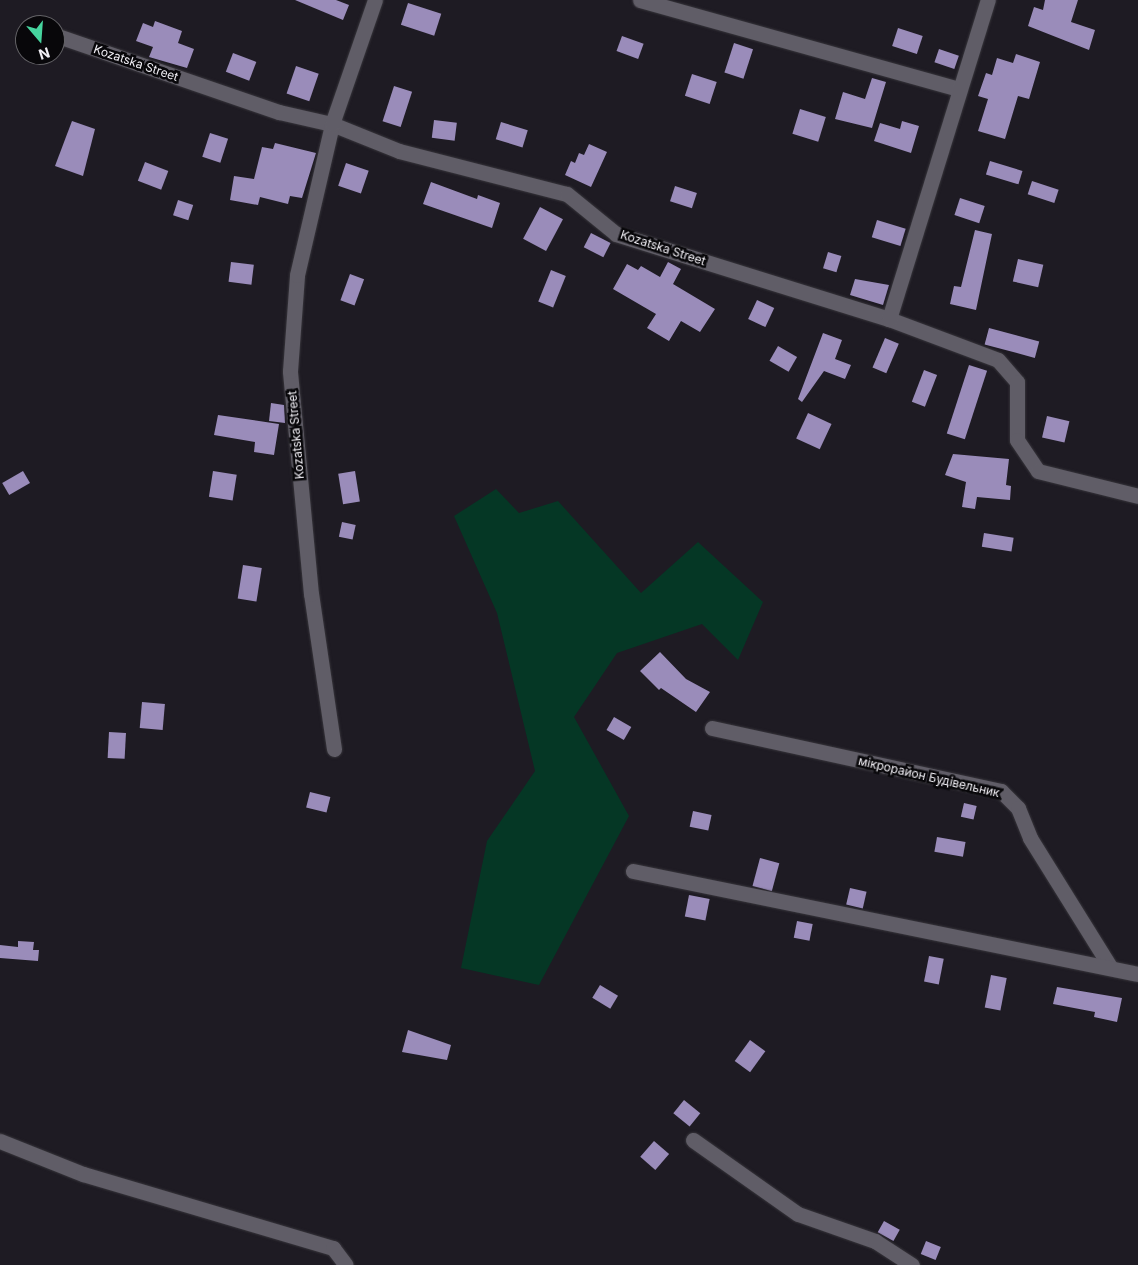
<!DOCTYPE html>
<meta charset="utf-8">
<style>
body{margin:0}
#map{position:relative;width:1138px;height:1265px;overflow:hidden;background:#1e1b23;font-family:Inter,sans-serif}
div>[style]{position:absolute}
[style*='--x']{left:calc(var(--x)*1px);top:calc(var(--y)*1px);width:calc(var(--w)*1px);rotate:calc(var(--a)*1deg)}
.green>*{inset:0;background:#053725}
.building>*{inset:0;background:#9a8cba;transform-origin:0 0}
.roads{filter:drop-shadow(0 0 1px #37353b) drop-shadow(0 0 1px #37353b)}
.street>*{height:15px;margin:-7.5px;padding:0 7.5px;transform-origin:7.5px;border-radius:7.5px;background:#605d67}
span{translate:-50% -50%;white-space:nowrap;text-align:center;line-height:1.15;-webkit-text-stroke:5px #08070a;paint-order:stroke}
.street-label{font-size:12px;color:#f1eff5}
.north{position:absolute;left:15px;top:15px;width:50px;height:50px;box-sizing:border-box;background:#08070a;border:1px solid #656468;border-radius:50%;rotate:162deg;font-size:14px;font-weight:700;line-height:20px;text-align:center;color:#f1eff5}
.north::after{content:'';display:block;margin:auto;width:18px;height:22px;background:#46d49e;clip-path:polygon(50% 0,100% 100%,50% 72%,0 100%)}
</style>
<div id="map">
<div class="green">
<div style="clip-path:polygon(496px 489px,519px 513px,558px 501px,641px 593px,698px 542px,763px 602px,738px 660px,702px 624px,617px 653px,574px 717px,629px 816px,539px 985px,461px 968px,487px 841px,535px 771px,497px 613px,454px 516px)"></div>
</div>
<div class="building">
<div style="clip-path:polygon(295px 0,336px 0,349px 5px,343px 20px)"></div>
<div style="clip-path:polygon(1045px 0,1078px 0,1071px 22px,1095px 30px,1089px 50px,1028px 26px,1034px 7px,1043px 10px)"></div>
<div style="left:408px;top:3px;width:35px;height:23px;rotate:18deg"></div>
<div style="clip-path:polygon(155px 21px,182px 31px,178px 43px,194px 49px,187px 68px,149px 57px,153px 47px,136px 41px,143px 23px,153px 27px)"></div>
<div style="left:898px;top:28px;width:26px;height:19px;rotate:18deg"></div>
<div style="left:622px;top:36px;width:23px;height:16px;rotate:20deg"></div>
<div style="left:734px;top:43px;width:20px;height:31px;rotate:18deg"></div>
<div style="left:939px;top:49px;width:21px;height:14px;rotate:19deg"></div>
<div style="left:233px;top:53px;width:25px;height:20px;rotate:21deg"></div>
<div style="clip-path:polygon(1016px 54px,1040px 62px,1029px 99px,1018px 96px,1005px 139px,978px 131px,988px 99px,978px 96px,986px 73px,992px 75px,997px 58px,1013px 63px)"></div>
<div style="left:296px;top:66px;width:24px;height:29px;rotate:19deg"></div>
<div style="left:692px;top:74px;width:26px;height:23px;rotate:18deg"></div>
<div style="clip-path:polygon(872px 78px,886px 82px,872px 128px,835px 119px,843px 92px,865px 99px)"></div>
<div style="left:394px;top:86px;width:19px;height:37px;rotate:18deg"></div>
<div style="left:800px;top:109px;width:27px;height:26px;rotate:17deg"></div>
<div style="left:434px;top:120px;width:23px;height:18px;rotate:7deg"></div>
<div style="clip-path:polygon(72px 121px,95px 129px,83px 176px,55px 166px)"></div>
<div style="clip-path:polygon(902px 121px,919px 126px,911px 153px,874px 141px,880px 123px,900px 129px)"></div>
<div style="left:501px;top:122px;width:28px;height:18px;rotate:17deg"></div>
<div style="left:210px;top:133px;width:19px;height:25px;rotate:18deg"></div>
<div style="clip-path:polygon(275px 143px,316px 153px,302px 198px,290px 196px,288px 204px,260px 197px,258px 205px,230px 200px,234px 176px,254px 179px,262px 147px,273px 149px)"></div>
<div style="clip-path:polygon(589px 144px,607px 152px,591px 187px,565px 175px,571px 161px,575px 163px,579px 153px,584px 155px)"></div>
<div style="left:990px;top:161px;width:34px;height:14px;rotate:17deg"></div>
<div style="left:145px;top:162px;width:25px;height:20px;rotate:21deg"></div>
<div style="left:346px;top:163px;width:24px;height:24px;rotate:19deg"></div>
<div style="left:1032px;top:181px;width:28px;height:14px;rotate:18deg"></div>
<div style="clip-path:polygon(431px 182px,477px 199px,478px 195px,500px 203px,492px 228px,423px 204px)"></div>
<div style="left:675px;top:186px;width:23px;height:16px;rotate:18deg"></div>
<div style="left:960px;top:198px;width:26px;height:18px;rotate:18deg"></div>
<div style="left:178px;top:200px;width:16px;height:16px;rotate:18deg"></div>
<div style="left:540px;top:207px;width:26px;height:36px;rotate:28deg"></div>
<div style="left:877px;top:220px;width:30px;height:18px;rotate:17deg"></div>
<div style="clip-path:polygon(975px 230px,992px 234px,976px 310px,950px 304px,954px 286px,961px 287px)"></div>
<div style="left:591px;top:233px;width:22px;height:16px;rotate:27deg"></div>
<div style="left:828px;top:252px;width:14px;height:17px;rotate:17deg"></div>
<div style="left:1018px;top:259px;width:26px;height:23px;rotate:13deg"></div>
<div style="left:231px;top:262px;width:23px;height:20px;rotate:7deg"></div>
<div style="clip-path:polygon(668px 262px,681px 269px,673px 284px,715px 309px,700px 332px,681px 321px,669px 341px,647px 328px,656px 314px,613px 289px,627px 264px,638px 270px,641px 266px,660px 277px)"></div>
<div style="left:551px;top:270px;width:16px;height:34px;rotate:22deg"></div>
<div style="left:350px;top:274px;width:15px;height:28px;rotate:20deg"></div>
<div style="clip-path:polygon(855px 279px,889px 285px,883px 305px,850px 295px)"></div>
<div style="left:757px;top:300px;width:19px;height:21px;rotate:25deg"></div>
<div style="left:989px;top:328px;width:52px;height:17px;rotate:15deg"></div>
<div style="clip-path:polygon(823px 333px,842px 340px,835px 359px,851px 365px,845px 379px,824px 371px,802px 402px,798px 399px)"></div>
<div style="left:885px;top:338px;width:15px;height:32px;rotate:23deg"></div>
<div style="left:778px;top:346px;width:22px;height:17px;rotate:30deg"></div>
<div style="left:969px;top:365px;width:19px;height:72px;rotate:18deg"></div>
<div style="left:924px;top:370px;width:14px;height:34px;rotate:21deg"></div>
<div style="clip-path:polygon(271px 403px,284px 405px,285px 423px,269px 421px)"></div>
<div style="left:808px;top:413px;width:26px;height:28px;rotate:25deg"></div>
<div style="clip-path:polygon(218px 415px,279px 424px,274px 455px,254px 452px,255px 442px,214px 435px)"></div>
<div style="left:1047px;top:416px;width:23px;height:22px;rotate:13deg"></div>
<div style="clip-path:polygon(953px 454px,1009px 459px,1006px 485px,1011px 486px,1010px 500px,977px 497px,975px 509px,962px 507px,966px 482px,945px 475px)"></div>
<div style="left:23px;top:471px;width:14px;height:24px;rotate:60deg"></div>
<div style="left:213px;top:471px;width:24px;height:26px;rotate:9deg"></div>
<div style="left:355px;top:471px;width:31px;height:17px;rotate:81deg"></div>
<div style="left:342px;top:522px;width:14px;height:15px;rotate:12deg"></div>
<div style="left:984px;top:533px;width:30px;height:14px;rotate:9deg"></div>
<div style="left:243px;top:565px;width:19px;height:34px;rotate:9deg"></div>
<div style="clip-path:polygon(660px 652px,686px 679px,710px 692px,696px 712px,661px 688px,659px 690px,640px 671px)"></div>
<div style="left:142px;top:702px;width:23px;height:26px;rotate:5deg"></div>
<div style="left:614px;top:717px;width:20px;height:15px;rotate:30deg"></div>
<div style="left:109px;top:732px;width:17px;height:26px;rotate:3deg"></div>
<div style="left:310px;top:792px;width:21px;height:16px;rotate:14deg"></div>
<div style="left:964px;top:803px;width:13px;height:14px;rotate:13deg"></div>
<div style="left:693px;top:811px;width:19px;height:16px;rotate:12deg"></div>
<div style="left:937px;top:837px;width:29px;height:15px;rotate:10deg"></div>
<div style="left:760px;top:858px;width:20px;height:29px;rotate:15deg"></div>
<div style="left:850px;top:888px;width:17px;height:17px;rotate:13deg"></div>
<div style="left:689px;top:895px;width:21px;height:22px;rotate:11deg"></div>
<div style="left:797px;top:921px;width:16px;height:17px;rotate:11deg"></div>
<div style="clip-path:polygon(18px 941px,34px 942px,33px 950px,39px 950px,38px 961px,0 958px,0 945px,18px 947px)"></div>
<div style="left:929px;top:956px;width:15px;height:26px;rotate:11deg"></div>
<div style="left:991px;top:975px;width:16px;height:33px;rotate:11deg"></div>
<div style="left:600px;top:985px;width:21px;height:15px;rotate:31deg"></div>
<div style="clip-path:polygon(1057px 987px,1122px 998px,1117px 1022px,1094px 1017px,1095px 1012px,1053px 1004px)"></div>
<div style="clip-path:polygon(408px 1030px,451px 1045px,447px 1060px,402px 1052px)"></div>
<div style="left:750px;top:1040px;width:19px;height:26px;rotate:36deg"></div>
<div style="left:684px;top:1100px;width:21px;height:17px;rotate:39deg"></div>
<div style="left:654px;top:1141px;width:20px;height:21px;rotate:41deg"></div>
<div style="left:884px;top:1221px;width:18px;height:13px;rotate:29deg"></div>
<div style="left:926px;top:1241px;width:16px;height:14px;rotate:22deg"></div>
</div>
<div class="roads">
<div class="street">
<div style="--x:640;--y:0;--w:330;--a:15.6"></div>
<div style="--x:55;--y:35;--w:237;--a:19"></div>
<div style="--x:279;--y:112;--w:54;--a:12.8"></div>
<div style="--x:332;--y:124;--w:72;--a:21.9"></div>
<div style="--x:399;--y:151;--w:173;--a:14.4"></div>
<div style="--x:567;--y:194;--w:63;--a:39.2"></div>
<div style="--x:616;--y:234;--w:286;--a:17.3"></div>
<div style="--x:889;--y:319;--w:116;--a:20.6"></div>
<div style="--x:998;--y:360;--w:29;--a:49"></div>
<div style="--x:1017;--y:382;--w:58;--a:90"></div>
<div style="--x:1017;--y:440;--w:37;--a:56"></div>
<div style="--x:1038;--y:471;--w:103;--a:14"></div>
<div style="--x:889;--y:319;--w:334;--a:-72.8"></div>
<div style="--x:712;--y:728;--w:296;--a:12.3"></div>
<div style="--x:1001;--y:791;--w:24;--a:45"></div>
<div style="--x:1018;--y:808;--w:32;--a:68"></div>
<div style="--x:1030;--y:838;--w:153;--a:58.1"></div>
<div style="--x:334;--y:749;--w:157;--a:-98.4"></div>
<div style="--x:311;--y:594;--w:224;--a:-95.4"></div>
<div style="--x:290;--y:371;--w:96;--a:-85.8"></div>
<div style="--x:297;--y:275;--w:155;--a:-76.9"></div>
<div style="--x:332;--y:124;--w:131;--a:-70.9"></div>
<div style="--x:633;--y:871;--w:515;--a:11.53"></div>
<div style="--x:693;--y:1140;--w:128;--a:35.2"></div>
<div style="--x:798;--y:1214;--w:82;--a:19.3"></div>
<div style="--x:875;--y:1241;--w:44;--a:33"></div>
<div style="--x:0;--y:1141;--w:89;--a:21.7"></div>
<div style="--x:83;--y:1174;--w:261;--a:16.5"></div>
<div style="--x:333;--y:1248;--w:21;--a:53"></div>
</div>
</div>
<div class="street-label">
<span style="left:136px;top:63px;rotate:19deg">Kozatska Street</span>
<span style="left:663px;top:248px;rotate:18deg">Kozatska Street</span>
<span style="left:296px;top:435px;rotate:-95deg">Kozatska Street</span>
<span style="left:929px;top:777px;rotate:13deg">мікрорайон Будівельник</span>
</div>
<div class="north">N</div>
</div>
